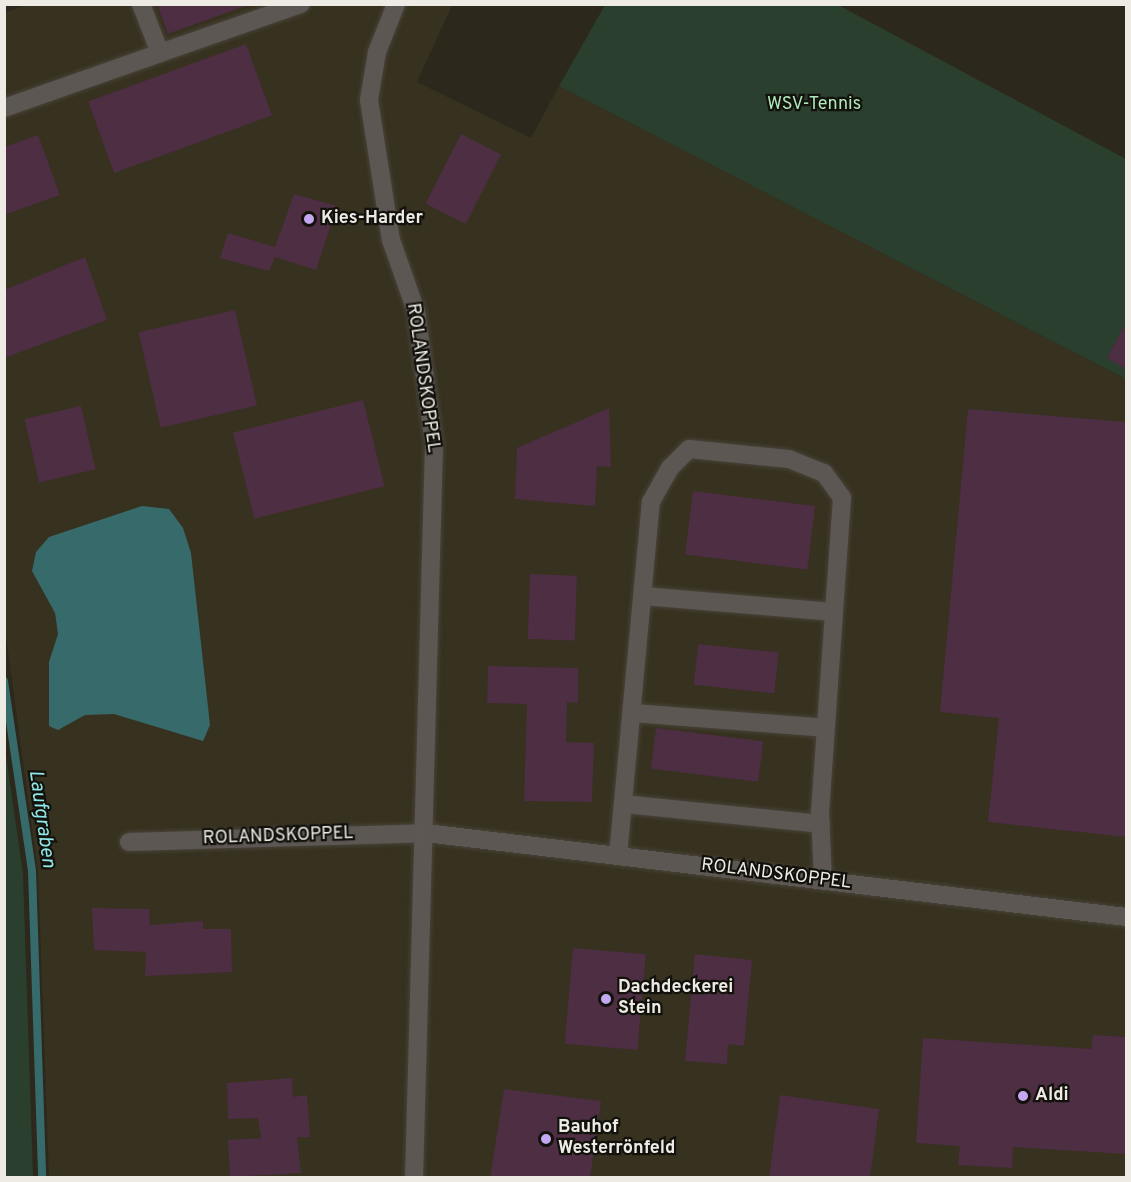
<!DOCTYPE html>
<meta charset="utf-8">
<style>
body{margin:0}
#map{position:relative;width:1131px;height:1182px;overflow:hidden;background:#2c281c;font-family:Overpass,sans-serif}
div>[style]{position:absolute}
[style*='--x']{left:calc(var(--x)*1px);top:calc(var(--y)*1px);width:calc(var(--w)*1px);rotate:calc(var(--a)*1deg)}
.built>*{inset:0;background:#37311f}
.green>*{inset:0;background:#2a3f2e}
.water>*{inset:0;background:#376a6b}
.stream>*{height:8px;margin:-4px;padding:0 4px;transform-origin:4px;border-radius:4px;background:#376a6b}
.building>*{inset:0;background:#4d2e43;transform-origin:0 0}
.roads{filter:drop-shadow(0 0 2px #474338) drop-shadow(0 0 2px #474338)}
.minor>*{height:18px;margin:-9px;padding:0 9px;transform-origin:9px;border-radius:9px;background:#5d5754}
.dots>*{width:16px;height:16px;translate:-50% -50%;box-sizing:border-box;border:3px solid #12110c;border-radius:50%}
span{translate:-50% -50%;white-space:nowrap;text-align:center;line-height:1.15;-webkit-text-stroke:4.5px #12110c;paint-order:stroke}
.park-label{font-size:18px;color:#afe8bb}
.poi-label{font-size:18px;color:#edebe3;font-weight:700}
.left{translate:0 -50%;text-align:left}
.street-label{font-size:18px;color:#edebe3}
.water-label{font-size:20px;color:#90e7e8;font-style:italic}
.frame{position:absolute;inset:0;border:6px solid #edebe3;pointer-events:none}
</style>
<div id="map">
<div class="built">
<div style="clip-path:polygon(28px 4px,452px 5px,417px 82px,531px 138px,559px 86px,1126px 379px,1126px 1177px,49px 1177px,38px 872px,4px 622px,4px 13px)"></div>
</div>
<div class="green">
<div style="clip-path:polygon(605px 5px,838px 5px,1126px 159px,1126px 379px,559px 86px)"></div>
<div style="clip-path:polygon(5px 748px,23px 874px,33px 1177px,5px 1177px)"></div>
</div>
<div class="water">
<div style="clip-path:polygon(142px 506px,169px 509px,183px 528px,191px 553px,210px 725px,203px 741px,114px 714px,85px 715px,58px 730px,49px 726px,49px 662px,58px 634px,55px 613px,32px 571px,36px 552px,49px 537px)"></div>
</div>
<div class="stream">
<div style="--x:4;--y:681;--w:192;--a:81.6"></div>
<div style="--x:32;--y:871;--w:307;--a:88.1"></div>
</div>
<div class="building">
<div style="clip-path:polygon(157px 4px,248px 4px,248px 5px,168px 34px)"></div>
<div style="left:246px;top:44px;width:76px;height:168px;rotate:70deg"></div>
<div style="left:461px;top:134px;width:45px;height:78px;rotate:27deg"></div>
<div style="clip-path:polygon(38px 135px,60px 195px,4px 215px,4px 147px)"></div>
<div style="clip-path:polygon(294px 194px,337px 206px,316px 270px,275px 257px,269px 271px,220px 258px,228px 233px,275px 247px)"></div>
<div style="clip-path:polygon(85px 257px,107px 320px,4px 358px,4px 290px)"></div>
<div style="left:235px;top:310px;width:98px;height:99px;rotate:77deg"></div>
<div style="clip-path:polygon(1126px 323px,1126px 369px,1107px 358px)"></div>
<div style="left:363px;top:400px;width:89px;height:134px;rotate:76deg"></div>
<div style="left:81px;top:406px;width:65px;height:58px;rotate:77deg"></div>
<div style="clip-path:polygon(609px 408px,611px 467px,597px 466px,595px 506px,515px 499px,517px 448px)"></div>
<div style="clip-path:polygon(968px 409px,1126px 422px,1126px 837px,988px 822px,999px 718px,940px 712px)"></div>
<div style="left:693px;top:491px;width:123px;height:64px;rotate:7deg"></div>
<div style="left:530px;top:574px;width:47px;height:65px;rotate:2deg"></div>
<div style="left:698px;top:644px;width:81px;height:41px;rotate:6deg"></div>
<div style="clip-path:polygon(488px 666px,578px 668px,578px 703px,567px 702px,566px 742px,594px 743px,592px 802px,524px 801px,527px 704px,487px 703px)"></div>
<div style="left:656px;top:728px;width:108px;height:41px;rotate:7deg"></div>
<div style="clip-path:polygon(92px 908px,149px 909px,150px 925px,203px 921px,203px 929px,231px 929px,232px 972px,145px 976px,146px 952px,94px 950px)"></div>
<div style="left:573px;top:948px;width:73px;height:96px;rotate:5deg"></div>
<div style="clip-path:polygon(695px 954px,752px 960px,744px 1046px,728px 1044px,727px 1064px,685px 1061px)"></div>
<div style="clip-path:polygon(1093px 1035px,1126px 1037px,1126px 1154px,1013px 1147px,1012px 1168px,958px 1165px,960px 1146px,916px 1143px,923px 1038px,1091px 1049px)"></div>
<div style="clip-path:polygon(292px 1078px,293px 1097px,307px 1095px,310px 1137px,297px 1137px,301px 1173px,230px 1177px,228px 1140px,261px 1138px,258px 1118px,228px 1119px,227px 1083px)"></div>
<div style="clip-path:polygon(504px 1089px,601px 1101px,590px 1178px,490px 1178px)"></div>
<div style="clip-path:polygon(780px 1095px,879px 1109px,870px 1178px,769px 1178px)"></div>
</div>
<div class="roads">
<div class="minor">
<div style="--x:396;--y:4;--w:52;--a:111.6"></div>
<div style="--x:377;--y:52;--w:49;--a:99.5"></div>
<div style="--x:369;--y:100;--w:142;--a:81.1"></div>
<div style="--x:391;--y:240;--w:75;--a:70.6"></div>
<div style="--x:416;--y:311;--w:135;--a:82.3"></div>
<div style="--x:434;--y:445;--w:733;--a:91.56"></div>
<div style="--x:160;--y:53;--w:149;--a:-19.2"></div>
<div style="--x:4;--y:108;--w:165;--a:-19.4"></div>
<div style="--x:160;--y:53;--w:53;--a:-111.2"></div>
<div style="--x:643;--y:596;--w:190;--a:4.8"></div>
<div style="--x:632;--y:713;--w:194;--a:4.4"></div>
<div style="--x:624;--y:804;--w:198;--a:5.8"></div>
<div style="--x:129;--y:842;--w:297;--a:-1.7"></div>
<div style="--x:426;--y:833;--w:705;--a:6.84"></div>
<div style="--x:618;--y:856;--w:356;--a:-84.7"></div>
<div style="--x:651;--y:502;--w:39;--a:-61"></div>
<div style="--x:670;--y:468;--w:27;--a:-45"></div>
<div style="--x:689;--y:449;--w:100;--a:5.7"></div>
<div style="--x:789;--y:459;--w:38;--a:22"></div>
<div style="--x:824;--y:473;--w:31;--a:54"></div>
<div style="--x:842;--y:498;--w:315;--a:94"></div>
<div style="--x:820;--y:812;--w:68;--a:87.5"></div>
</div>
</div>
<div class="dots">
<div style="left:309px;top:219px;background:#c5a7f1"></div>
<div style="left:606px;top:999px;background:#c5a7f1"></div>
<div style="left:1023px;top:1096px;background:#c5a7f1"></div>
<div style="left:546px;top:1139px;background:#c5a7f1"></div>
</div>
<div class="park-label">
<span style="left:814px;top:105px">WSV-Tennis</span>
</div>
<div class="poi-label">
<span class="left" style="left:321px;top:219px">Kies-Harder</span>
<span class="left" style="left:618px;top:999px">Dachdeckerei<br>Stein</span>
<span class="left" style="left:1035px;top:1096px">Aldi</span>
<span class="left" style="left:558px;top:1139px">Bauhof<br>Westerrönfeld</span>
</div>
<div class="street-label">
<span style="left:422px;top:378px;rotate:82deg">ROLANDSKOPPEL</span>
<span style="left:278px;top:837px;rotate:-2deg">ROLANDSKOPPEL</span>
<span style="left:776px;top:875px;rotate:7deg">ROLANDSKOPPEL</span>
</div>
<div class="water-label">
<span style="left:41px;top:819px;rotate:82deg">Laufgraben</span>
</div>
<div class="frame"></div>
</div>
